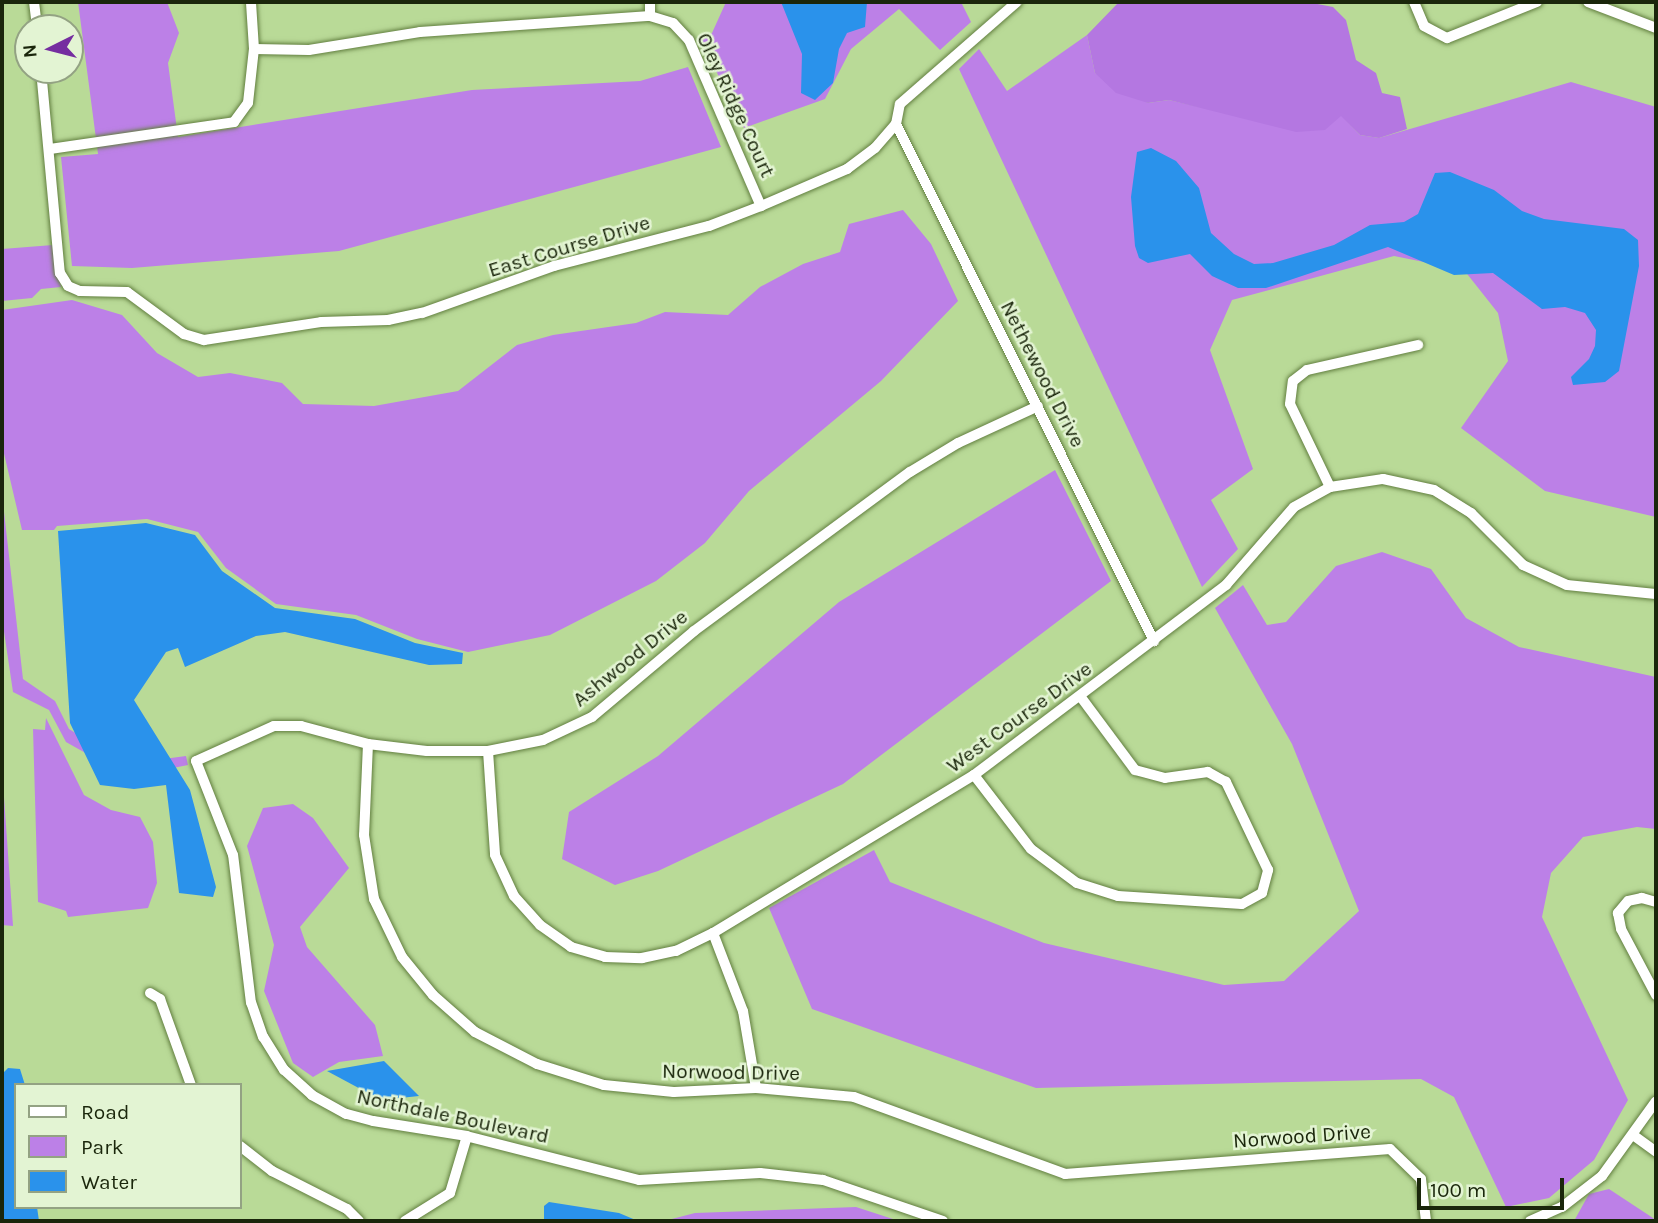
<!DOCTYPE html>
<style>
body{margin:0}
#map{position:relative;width:1658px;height:1223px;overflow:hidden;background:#b9da97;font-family:Karla,sans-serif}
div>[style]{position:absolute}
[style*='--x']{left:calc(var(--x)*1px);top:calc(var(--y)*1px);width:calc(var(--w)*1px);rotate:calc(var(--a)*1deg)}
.green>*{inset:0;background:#bc80e7}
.forest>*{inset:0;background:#b477e1}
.water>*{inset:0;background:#2a92eb}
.roads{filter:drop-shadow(0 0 2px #627f40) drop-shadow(0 0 2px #627f40)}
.minor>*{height:10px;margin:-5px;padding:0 5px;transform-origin:5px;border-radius:5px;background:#fff}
span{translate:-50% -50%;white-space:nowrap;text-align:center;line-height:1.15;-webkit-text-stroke:5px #e3f4d3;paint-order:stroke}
.street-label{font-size:21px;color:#1a260b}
.frame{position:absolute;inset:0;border:4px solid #1a260b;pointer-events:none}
.legend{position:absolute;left:14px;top:1083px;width:228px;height:126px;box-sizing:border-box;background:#e3f4d3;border:2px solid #93a283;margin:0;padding:9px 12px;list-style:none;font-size:21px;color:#1a260b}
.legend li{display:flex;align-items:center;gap:14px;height:35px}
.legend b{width:35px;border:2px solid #93a283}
.north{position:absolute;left:14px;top:14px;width:70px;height:70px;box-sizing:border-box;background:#e3f4d3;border:2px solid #93a283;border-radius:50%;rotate:264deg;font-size:19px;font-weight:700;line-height:28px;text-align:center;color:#1a260b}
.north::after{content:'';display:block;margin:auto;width:24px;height:32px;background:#752da0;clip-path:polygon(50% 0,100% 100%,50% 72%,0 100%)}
.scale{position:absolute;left:1417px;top:1178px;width:147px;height:32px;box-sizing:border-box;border:4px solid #1a260b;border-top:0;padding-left:9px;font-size:21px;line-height:24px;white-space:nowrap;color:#1a260b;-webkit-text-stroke:5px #e3f4d3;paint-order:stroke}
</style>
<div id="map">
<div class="green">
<div style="clip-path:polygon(78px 2px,167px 2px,179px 33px,168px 63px,178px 137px,472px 90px,640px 81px,688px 67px,721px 147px,339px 251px,132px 268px,72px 266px,61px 157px,98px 154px)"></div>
<div style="clip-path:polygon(726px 2px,961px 2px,971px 22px,940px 50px,899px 9px,851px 49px,825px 99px,744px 128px,701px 40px,712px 33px)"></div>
<div style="clip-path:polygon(1087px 35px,1095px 73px,1148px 103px,1169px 100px,1225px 113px,1341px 115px,1360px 135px,1379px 138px,1571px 82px,1656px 107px,1656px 517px,1545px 491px,1461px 428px,1508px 361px,1498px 313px,1464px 270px,1394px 256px,1232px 300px,1210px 350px,1253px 469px,1211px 500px,1238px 549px,1202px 587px,959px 69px,979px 49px,1007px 91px)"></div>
<div style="clip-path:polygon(903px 210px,931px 244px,958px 301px,881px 381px,749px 491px,705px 543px,656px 581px,550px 635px,468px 652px,417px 639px,356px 615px,276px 604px,226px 568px,198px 532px,147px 519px,57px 526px,54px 530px,22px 530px,2px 445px,2px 310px,72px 300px,122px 315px,157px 353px,198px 377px,230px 373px,282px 383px,303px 404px,374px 406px,458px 391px,517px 345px,553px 335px,636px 323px,665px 312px,728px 315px,760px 287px,803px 264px,840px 252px,849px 224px)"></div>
<div style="clip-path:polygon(53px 245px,61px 287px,41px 289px,32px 298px,2px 301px,2px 249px)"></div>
<div style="clip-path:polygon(1055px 470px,1111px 581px,843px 784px,658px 871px,615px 885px,562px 859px,569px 812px,658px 756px,839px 602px)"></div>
<div style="clip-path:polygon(2px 494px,23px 679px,55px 701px,69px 729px,126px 764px,186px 756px,188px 765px,128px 777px,66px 742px,49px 710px,13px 692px,2px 618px)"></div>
<div style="clip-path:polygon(1382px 552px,1431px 569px,1466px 618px,1519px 647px,1656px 677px,1656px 829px,1637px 827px,1583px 837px,1551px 873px,1542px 917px,1628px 1100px,1594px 1160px,1549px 1198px,1506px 1207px,1454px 1097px,1421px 1079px,1036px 1088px,812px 1009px,769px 908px,874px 850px,890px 882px,1044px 943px,1224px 985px,1284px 981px,1359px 911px,1292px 744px,1215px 608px,1243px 585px,1267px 625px,1286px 622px,1336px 566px)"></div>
<div style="clip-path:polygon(46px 718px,84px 795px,111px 810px,140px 817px,153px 842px,157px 883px,148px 908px,68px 917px,66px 911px,38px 902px,33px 729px,45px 730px)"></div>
<div style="clip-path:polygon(2px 769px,10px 882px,13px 926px,2px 925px)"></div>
<div style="clip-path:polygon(293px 804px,313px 818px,349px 868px,300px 927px,307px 947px,375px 1025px,383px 1056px,339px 1062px,313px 1077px,293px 1063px,264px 991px,274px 945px,247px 846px,263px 808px)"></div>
<div style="clip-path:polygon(1609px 1189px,1653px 1218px,1656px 1221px,1574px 1221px,1589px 1194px)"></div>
<div style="clip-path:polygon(856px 1207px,899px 1221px,664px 1221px,695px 1213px)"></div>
</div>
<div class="forest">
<div style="clip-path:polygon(1119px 2px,1307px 2px,1333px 7px,1346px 20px,1356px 60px,1376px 73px,1382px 93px,1400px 97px,1407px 129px,1379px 138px,1360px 135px,1341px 116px,1325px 130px,1296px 132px,1169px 100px,1148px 103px,1116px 93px,1095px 73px,1087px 35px)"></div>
</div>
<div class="water">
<div style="clip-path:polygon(781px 2px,867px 2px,865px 27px,847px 33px,839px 49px,833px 83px,815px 100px,801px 93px,802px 54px)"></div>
<div style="clip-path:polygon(1151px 148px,1176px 161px,1199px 188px,1211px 233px,1234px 254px,1254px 264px,1273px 263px,1334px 245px,1370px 225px,1404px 222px,1418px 214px,1435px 173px,1450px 172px,1494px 190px,1522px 211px,1544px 219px,1624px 229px,1638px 240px,1639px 266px,1619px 371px,1605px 382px,1573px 385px,1571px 377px,1589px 359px,1595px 346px,1596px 330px,1585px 313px,1565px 307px,1542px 309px,1493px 273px,1454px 275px,1388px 247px,1266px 288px,1238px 288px,1212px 276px,1190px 254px,1148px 263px,1139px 258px,1135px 246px,1131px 197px,1137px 152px)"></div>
<div style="clip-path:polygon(146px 523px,195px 535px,222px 571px,275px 608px,355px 619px,415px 643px,463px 653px,462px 664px,429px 665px,285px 632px,256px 636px,185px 667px,178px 648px,166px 652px,134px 700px,190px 790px,216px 887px,213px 897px,179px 893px,166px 785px,134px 789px,100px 785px,70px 723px,58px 531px)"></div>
<div style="clip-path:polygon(384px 1061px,419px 1096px,381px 1100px,327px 1071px)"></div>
<div style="clip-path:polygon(8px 1068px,20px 1069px,25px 1085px,16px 1085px,16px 1207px,37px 1207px,39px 1221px,2px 1221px,2px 1074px)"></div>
<div style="clip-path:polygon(549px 1202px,619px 1213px,638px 1221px,544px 1221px,544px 1206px)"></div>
</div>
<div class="roads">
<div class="minor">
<div style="--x:34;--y:2;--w:26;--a:83"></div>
<div style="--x:1414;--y:2;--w:26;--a:67"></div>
<div style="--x:1424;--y:26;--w:26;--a:28"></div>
<div style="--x:1447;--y:38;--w:97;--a:-21.8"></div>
<div style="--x:1588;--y:2;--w:73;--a:20.9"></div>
<div style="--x:650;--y:16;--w:14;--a:-90"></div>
<div style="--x:254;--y:49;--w:55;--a:1"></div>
<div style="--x:309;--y:50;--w:112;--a:-9.2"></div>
<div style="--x:420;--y:32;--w:231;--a:-4"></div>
<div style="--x:650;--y:16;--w:24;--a:17"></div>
<div style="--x:673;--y:23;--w:23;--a:47"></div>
<div style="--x:689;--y:40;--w:181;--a:66.6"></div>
<div style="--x:41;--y:70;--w:204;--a:84.7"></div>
<div style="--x:60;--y:273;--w:15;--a:58"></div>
<div style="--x:68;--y:286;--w:13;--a:23"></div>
<div style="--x:80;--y:291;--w:47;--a:1.2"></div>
<div style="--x:127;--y:292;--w:71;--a:36.4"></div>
<div style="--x:184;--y:334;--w:21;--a:17"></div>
<div style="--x:204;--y:340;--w:118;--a:-8.7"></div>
<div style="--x:321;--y:322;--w:67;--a:-1.7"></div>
<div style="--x:388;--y:320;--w:35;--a:-12"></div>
<div style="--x:422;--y:313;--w:140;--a:-19.6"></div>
<div style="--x:554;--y:266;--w:160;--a:-14.5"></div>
<div style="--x:709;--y:226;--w:56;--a:-21"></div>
<div style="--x:761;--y:206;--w:94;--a:-23.3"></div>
<div style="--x:847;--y:169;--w:35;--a:-37"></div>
<div style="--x:875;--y:148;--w:32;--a:-49"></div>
<div style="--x:896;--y:124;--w:20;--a:-79"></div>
<div style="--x:900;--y:104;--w:155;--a:-41.1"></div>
<div style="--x:896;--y:124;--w:578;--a:63.48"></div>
<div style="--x:50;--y:149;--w:186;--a:-8.3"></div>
<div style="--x:234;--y:122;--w:24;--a:-54"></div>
<div style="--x:248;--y:103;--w:54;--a:-83.7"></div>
<div style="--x:254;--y:49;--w:47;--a:-93.7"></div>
<div style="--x:1330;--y:487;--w:92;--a:-115.7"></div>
<div style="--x:1290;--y:404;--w:23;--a:-83"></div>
<div style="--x:1293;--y:381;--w:18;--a:-38"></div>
<div style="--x:1307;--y:370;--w:114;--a:-12.7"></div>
<div style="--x:368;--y:744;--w:91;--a:92.5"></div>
<div style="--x:364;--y:835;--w:65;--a:81.1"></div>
<div style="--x:374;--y:899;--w:64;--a:64.2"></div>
<div style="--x:402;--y:957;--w:49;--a:50.8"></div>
<div style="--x:433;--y:995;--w:56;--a:41.4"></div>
<div style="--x:475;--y:1032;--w:70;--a:27.3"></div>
<div style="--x:537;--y:1064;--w:70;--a:17.4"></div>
<div style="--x:604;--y:1085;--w:70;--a:5.7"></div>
<div style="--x:674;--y:1092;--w:82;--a:-2.8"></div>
<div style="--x:756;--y:1088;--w:98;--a:5.2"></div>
<div style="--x:854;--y:1097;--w:225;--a:20"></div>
<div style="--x:1065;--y:1174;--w:326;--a:-4.4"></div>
<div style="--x:1390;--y:1149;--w:43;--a:44.1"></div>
<div style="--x:1421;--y:1179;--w:42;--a:83.2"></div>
<div style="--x:488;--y:751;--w:104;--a:86.1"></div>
<div style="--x:495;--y:855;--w:45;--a:65.1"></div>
<div style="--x:514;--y:896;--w:39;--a:48"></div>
<div style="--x:540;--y:925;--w:38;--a:35"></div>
<div style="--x:571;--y:947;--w:35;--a:16"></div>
<div style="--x:605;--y:957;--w:37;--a:2"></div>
<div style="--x:642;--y:958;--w:35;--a:-12"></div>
<div style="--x:676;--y:951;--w:41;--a:-25.9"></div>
<div style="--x:713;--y:933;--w:305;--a:-31.2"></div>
<div style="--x:974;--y:775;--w:316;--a:-37"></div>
<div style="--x:1226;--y:585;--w:103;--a:-48.9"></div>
<div style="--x:1294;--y:507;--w:41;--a:-29.1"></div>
<div style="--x:1330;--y:487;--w:54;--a:-8.6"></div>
<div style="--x:1383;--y:479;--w:52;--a:12.2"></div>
<div style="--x:1434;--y:490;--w:44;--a:31.9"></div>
<div style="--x:1471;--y:513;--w:74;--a:45"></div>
<div style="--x:1523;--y:565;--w:48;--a:24.4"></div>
<div style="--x:1567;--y:585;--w:89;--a:5.8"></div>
<div style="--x:974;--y:775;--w:93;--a:52.4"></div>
<div style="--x:1031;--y:849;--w:57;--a:36.5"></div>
<div style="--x:1077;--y:883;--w:43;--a:17.6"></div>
<div style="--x:1118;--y:896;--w:124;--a:3.7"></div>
<div style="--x:1242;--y:904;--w:23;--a:-29"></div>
<div style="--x:1262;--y:893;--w:24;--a:-75"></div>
<div style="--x:1268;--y:870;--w:98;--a:-115.5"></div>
<div style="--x:1226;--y:782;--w:21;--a:-151"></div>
<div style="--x:1208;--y:772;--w:43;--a:172.1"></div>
<div style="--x:1165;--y:778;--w:31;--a:-165"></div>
<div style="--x:1135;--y:770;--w:92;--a:-126.6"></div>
<div style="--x:1656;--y:902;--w:15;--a:-164"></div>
<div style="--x:1642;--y:898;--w:14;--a:168"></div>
<div style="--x:1628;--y:901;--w:16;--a:130"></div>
<div style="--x:1618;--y:913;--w:16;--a:79"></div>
<div style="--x:1621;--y:929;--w:75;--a:62.1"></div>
<div style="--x:713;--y:933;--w:84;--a:69"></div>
<div style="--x:743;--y:1011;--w:78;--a:80.4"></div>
<div style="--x:150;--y:993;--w:12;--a:31"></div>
<div style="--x:160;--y:999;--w:91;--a:70.2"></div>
<div style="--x:1633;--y:1135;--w:29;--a:36"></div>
<div style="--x:240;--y:1146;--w:41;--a:38"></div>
<div style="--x:272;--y:1171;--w:84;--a:26.9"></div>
<div style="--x:347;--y:1209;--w:17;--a:45"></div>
<div style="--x:405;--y:1221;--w:53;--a:-31.9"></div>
<div style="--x:450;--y:1193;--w:59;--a:-73.4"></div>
<div style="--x:943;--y:1221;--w:127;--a:-161.1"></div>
<div style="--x:823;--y:1180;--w:63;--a:-173.7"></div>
<div style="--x:760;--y:1173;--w:121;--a:176.7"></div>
<div style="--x:639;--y:1180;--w:178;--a:-165.7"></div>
<div style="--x:467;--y:1136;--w:95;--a:-170.9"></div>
<div style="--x:373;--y:1121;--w:28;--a:-165"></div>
<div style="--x:346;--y:1114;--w:39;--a:-151"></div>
<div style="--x:312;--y:1095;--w:38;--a:-138"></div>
<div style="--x:284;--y:1070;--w:39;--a:-122"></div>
<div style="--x:263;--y:1037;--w:36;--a:-109"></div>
<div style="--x:251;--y:1003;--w:149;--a:-96.9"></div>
<div style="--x:233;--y:855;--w:101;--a:-111.5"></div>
<div style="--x:196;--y:761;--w:85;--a:-24.2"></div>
<div style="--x:274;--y:726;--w:27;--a:0"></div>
<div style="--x:301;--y:726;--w:69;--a:15"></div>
<div style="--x:368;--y:744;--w:59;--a:6.8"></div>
<div style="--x:427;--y:751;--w:61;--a:0"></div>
<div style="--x:488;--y:751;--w:56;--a:-11.3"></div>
<div style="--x:543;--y:740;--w:54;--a:-25.1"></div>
<div style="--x:592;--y:717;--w:133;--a:-40.1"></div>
<div style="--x:694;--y:631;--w:268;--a:-36.4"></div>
<div style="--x:910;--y:472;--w:56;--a:-31.1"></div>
<div style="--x:958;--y:443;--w:88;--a:-24.8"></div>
<div style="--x:1530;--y:1221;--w:35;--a:-24"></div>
<div style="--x:1562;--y:1207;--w:51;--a:-37.8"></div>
<div style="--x:1602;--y:1176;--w:92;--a:-54.2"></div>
</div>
</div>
<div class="street-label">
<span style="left:736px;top:105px;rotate:65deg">Oley Ridge Court</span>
<span style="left:569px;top:246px;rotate:-17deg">East Course Drive</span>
<span style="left:1043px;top:374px;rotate:63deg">Nethewood Drive</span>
<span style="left:630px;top:658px;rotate:-39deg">Ashwood Drive</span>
<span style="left:1019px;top:717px;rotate:-36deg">West Course Drive</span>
<span style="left:731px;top:1072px;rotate:1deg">Norwood Drive</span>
<span style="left:453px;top:1116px;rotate:12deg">Northdale Boulevard</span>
<span style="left:1302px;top:1136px;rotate:-4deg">Norwood Drive</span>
</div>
<div class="frame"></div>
<ul class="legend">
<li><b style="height:9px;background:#fff"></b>Road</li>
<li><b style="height:19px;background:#bc80e7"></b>Park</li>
<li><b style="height:19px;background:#2a92eb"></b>Water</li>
</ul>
<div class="north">N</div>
<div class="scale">100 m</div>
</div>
